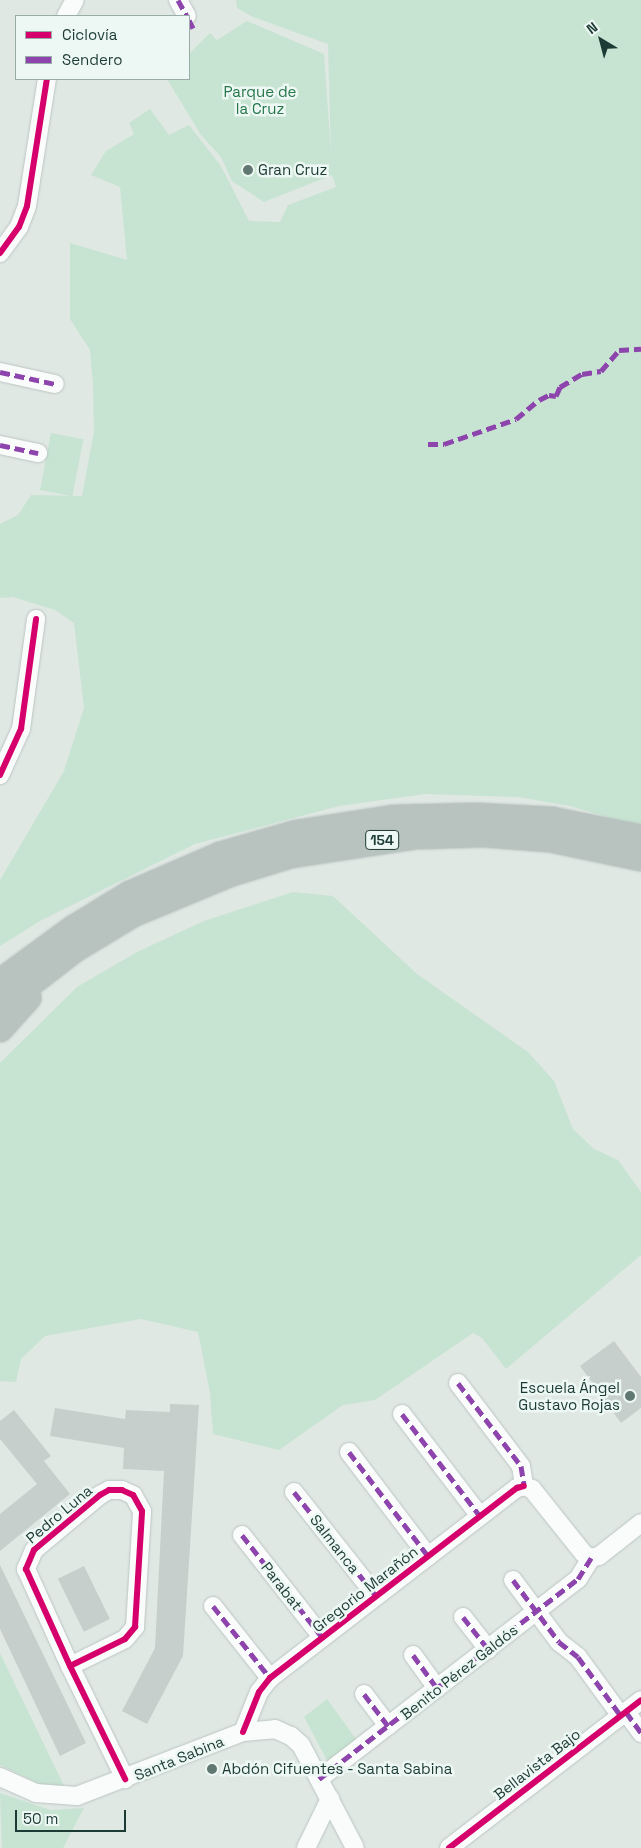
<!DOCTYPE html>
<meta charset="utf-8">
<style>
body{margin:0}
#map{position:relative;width:641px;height:1848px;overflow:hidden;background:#e0e8e4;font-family:"Space Grotesk",sans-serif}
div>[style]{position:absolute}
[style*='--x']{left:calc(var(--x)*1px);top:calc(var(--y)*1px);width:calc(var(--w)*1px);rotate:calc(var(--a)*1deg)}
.green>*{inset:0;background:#c7e3d1;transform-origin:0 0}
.building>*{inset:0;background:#c7cfcc;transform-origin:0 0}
.roads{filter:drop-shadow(0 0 1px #bac5c2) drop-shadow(0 0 1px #bac5c2)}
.minor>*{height:18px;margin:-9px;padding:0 9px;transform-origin:9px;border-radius:9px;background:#fafcfb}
.highway>*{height:26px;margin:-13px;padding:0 13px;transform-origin:13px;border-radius:13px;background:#b8c2bf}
.quiet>*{height:5px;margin-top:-2.5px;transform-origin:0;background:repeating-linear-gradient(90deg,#8e44ad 0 10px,transparent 0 15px)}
.cycleway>*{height:6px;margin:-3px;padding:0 3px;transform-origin:3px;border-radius:3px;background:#d6006c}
.dots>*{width:14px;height:14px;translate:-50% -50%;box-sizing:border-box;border:2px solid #edf7f3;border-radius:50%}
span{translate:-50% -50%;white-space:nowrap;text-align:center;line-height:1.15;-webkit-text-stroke:5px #edf7f3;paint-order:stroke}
.shield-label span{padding:1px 4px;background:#edf7f3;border:1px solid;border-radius:4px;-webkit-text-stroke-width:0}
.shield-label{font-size:14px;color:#1d3b35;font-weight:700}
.park-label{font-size:15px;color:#247649}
.poi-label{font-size:15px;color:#1d3b35}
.left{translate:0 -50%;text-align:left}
.right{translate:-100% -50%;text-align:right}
.street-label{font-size:15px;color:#1d3b35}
.legend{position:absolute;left:15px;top:15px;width:175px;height:65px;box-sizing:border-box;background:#edf7f3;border:1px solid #9aaca7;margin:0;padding:6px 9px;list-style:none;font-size:15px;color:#1d3b35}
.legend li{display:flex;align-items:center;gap:10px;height:25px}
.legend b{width:25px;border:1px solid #9aaca7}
.north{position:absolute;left:576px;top:15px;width:50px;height:50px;-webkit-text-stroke:4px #edf7f3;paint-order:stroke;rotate:323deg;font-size:14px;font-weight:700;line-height:20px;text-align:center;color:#1d3b35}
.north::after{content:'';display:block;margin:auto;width:18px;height:22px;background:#1d3b35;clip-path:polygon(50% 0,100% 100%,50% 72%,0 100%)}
.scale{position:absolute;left:15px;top:1810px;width:111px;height:22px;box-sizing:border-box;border:2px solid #1d3b35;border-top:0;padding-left:6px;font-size:15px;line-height:18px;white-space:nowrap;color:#1d3b35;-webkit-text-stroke:4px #edf7f3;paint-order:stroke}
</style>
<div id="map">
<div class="green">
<div style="clip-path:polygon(236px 0,641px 0,641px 827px,570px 806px,518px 797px,425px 794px,339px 806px,195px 844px,40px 921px,0 946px,0 880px,64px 771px,84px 708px,74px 623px,55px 610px,13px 597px,0 598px,0 524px,18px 515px,31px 495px,82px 496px,94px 432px,93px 385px,90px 350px,70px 319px,70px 243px,127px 260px,120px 187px,91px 175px,106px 151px,134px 134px,129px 123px,150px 109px,169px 135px,189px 125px,221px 166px,249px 221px,280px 222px,288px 205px,336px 187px,332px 175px,264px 202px,232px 181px,221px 157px,201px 135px,167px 79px,189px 79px,189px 54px,210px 33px,217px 40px,247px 21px,324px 54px,331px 154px,328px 44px,253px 17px,237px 8px)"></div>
<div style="left:51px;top:433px;width:33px;height:58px;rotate:11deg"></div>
<div style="clip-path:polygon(293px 892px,333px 896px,417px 974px,528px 1052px,554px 1081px,573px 1129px,594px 1149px,618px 1160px,641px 1192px,641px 1255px,506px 1369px,482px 1338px,473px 1333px,375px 1400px,343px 1405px,279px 1450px,213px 1434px,210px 1393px,198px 1332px,141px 1319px,45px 1336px,21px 1359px,16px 1382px,0 1381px,0 1063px,77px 987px,137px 952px,204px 921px)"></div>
<div style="clip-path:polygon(0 1653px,65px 1788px,42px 1785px,0 1765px)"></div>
<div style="clip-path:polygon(327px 1699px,358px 1742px,329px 1764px,304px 1717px)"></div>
<div style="clip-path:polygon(0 1793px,50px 1810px,84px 1808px,63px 1848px,2px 1848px)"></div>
</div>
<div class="building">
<div style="clip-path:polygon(614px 1341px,641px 1377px,641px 1408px,621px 1423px,580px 1366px)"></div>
<div style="clip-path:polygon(170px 1404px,199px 1405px,183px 1656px,147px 1724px,122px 1711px,155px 1648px,164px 1471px,123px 1469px,124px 1448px,50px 1436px,55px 1408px,125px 1419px,126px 1410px,170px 1412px)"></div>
<div style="clip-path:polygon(14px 1410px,51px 1456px,44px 1461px,70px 1494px,0 1551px,0 1514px,37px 1484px,0 1439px,0 1421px)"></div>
<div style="clip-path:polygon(0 1565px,86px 1743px,60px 1756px,0 1629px)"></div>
<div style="left:84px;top:1566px;width:59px;height:29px;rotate:64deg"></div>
</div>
<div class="roads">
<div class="minor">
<div style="--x:178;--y:0;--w:18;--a:61"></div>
<div style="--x:66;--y:16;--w:18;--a:-61"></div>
<div style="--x:0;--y:253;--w:32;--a:-54"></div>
<div style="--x:19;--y:227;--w:22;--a:-69"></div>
<div style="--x:27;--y:206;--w:129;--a:-81.1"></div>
<div style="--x:0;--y:372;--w:56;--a:12.3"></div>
<div style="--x:0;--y:445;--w:39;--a:12"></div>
<div style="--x:0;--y:775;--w:51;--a:-65.5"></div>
<div style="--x:21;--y:729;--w:111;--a:-82.2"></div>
<div style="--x:458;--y:1383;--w:104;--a:52.8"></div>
<div style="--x:521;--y:1466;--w:20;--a:81"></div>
<div style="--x:402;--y:1414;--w:128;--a:52.6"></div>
<div style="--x:349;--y:1452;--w:131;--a:52.8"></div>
<div style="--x:524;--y:1486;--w:9;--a:21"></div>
<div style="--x:532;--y:1489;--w:83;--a:51.3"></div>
<div style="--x:584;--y:1554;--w:8;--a:30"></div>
<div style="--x:294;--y:1492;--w:132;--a:51.7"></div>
<div style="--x:242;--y:1535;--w:130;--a:51.9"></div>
<div style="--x:591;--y:1558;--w:8;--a:-14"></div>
<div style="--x:599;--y:1556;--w:53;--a:-38.2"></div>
<div style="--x:513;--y:1580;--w:77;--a:53.4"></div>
<div style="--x:559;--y:1642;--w:24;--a:38"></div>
<div style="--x:578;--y:1657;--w:73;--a:53.9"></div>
<div style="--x:213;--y:1606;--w:92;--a:51.6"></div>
<div style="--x:463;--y:1617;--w:41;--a:52"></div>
<div style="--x:413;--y:1655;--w:41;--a:54"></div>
<div style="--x:70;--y:1666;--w:61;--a:-26.1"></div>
<div style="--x:125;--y:1639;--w:16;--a:-50"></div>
<div style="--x:135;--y:1627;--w:116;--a:-86.5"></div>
<div style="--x:142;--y:1511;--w:18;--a:-119"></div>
<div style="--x:133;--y:1495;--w:12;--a:-156"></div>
<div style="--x:122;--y:1490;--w:13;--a:180"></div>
<div style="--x:109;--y:1490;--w:10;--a:151"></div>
<div style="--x:100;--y:1495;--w:86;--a:140.2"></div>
<div style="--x:34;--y:1550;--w:21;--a:113"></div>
<div style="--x:26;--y:1569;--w:107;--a:65.6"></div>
<div style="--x:70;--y:1666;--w:126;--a:64"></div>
<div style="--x:364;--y:1694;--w:40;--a:53"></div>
<div style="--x:626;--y:1712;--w:26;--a:54"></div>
<div style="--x:243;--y:1732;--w:43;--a:-68.2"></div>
<div style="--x:259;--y:1692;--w:18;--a:-52"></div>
<div style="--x:270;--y:1678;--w:312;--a:-37.6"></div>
<div style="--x:517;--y:1488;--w:7;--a:-16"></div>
<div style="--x:0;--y:1777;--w:39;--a:24"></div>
<div style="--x:36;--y:1793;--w:41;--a:4.2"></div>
<div style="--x:77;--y:1796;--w:178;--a:-21.1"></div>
<div style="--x:243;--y:1732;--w:32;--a:-5"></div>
<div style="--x:275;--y:1729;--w:17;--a:24"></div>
<div style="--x:291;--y:1736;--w:13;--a:42"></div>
<div style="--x:301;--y:1745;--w:116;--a:62.3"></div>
<div style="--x:319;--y:1779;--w:327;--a:-37.7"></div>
<div style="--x:578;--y:1579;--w:25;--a:-58"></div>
<div style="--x:306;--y:1848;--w:55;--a:-63.9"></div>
<div style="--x:449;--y:1848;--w:242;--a:-37.6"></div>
</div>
<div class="highway">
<div style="--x:0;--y:982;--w:92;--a:-36.1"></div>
<div style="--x:74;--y:928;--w:66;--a:-31.3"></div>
<div style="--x:130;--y:894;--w:98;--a:-23.4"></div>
<div style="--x:220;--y:855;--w:80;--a:-15.9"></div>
<div style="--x:297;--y:833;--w:98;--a:-8.8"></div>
<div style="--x:394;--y:818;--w:81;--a:-1.4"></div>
<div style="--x:475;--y:816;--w:77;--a:3"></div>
<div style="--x:552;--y:820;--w:91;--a:11.4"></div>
<div style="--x:0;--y:1007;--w:95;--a:-37.7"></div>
<div style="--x:75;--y:949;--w:68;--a:-31.1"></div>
<div style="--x:133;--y:914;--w:107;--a:-22.5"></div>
<div style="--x:232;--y:873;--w:62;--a:-17"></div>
<div style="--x:291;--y:855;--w:127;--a:-8.6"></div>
<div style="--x:417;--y:836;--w:67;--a:-1.7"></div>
<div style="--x:484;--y:834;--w:66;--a:4.3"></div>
<div style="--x:550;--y:839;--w:93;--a:11.8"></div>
<div style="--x:0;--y:1029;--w:42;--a:-47.9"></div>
</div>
</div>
<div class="quiet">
<div style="--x:178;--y:0;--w:18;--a:61"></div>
<div style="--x:189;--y:20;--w:9;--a:63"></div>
<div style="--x:0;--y:372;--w:56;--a:12.3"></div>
<div style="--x:428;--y:444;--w:16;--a:0"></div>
<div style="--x:444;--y:444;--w:76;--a:-19.1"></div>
<div style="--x:516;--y:419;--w:30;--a:-40"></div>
<div style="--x:539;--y:400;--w:11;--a:-27"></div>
<div style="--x:549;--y:395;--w:7;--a:8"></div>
<div style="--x:556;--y:396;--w:10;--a:-66"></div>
<div style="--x:560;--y:387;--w:26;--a:-31"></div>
<div style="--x:582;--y:374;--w:19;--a:-9"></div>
<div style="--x:601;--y:371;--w:28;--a:-49"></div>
<div style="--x:619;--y:350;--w:22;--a:-3"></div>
<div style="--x:0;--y:445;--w:39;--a:12"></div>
<div style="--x:458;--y:1383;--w:104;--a:52.8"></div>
<div style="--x:521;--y:1466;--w:20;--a:81"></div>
<div style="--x:402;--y:1414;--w:128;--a:52.6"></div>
<div style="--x:349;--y:1452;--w:131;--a:52.8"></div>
<div style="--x:294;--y:1492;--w:132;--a:51.7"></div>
<div style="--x:242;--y:1535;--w:130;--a:51.9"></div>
<div style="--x:513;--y:1580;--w:77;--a:53.4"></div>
<div style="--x:559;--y:1642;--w:24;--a:38"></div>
<div style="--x:578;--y:1657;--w:73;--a:53.9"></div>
<div style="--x:213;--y:1606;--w:92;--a:51.6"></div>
<div style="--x:463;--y:1617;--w:41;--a:52"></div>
<div style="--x:413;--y:1655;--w:41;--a:54"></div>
<div style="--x:364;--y:1694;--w:40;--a:53"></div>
<div style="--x:626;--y:1712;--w:26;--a:54"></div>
<div style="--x:319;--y:1779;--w:327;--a:-37.7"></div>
<div style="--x:578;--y:1579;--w:25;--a:-58"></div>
</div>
<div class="cycleway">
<div style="--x:0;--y:253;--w:32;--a:-54"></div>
<div style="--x:19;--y:227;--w:22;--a:-69"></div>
<div style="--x:27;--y:206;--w:129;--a:-81.1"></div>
<div style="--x:0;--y:775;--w:51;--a:-65.5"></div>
<div style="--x:21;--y:729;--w:111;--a:-82.2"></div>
<div style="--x:70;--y:1666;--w:61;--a:-26.1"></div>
<div style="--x:125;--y:1639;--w:16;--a:-50"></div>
<div style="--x:135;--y:1627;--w:116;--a:-86.5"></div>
<div style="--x:142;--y:1511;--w:18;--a:-119"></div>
<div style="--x:133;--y:1495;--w:12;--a:-156"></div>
<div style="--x:122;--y:1490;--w:13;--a:180"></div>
<div style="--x:109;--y:1490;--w:10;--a:151"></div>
<div style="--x:100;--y:1495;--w:86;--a:140.2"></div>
<div style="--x:34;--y:1550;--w:21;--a:113"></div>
<div style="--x:26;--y:1569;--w:107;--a:65.6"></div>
<div style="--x:70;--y:1666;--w:126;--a:64"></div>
<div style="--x:243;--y:1732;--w:43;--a:-68.2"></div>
<div style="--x:259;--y:1692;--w:18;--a:-52"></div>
<div style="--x:270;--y:1678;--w:312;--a:-37.6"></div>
<div style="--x:517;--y:1488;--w:7;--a:-16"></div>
<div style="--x:449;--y:1848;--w:242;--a:-37.6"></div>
</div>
<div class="dots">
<div style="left:248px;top:170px;background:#617872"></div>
<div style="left:630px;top:1396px;background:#617872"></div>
<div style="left:212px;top:1769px;background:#617872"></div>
</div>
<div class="shield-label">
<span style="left:382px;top:840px">154</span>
</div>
<div class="park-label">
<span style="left:260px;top:100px">Parque de<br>la Cruz</span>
</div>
<div class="poi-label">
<span class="left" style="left:258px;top:170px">Gran Cruz</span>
<span class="right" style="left:620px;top:1396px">Escuela Ángel<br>Gustavo Rojas</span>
<span class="left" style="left:222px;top:1769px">Abdón Cifuentes - Santa Sabina</span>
</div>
<div class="street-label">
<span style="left:59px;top:1514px;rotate:-40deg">Pedro Luna</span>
<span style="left:335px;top:1544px;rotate:52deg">Salmanca</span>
<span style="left:282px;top:1586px;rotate:52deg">Parabat</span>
<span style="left:365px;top:1589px;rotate:-38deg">Gregorio Marañón</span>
<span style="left:459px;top:1672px;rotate:-38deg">Benito Pérez Galdós</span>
<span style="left:179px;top:1758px;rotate:-22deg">Santa Sabina</span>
<span style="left:537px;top:1764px;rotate:-38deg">Bellavista Bajo</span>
</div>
<ul class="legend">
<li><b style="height:6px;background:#d6006c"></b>Ciclovía</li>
<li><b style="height:6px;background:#8e44ad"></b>Sendero</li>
</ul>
<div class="north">N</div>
<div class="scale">50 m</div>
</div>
